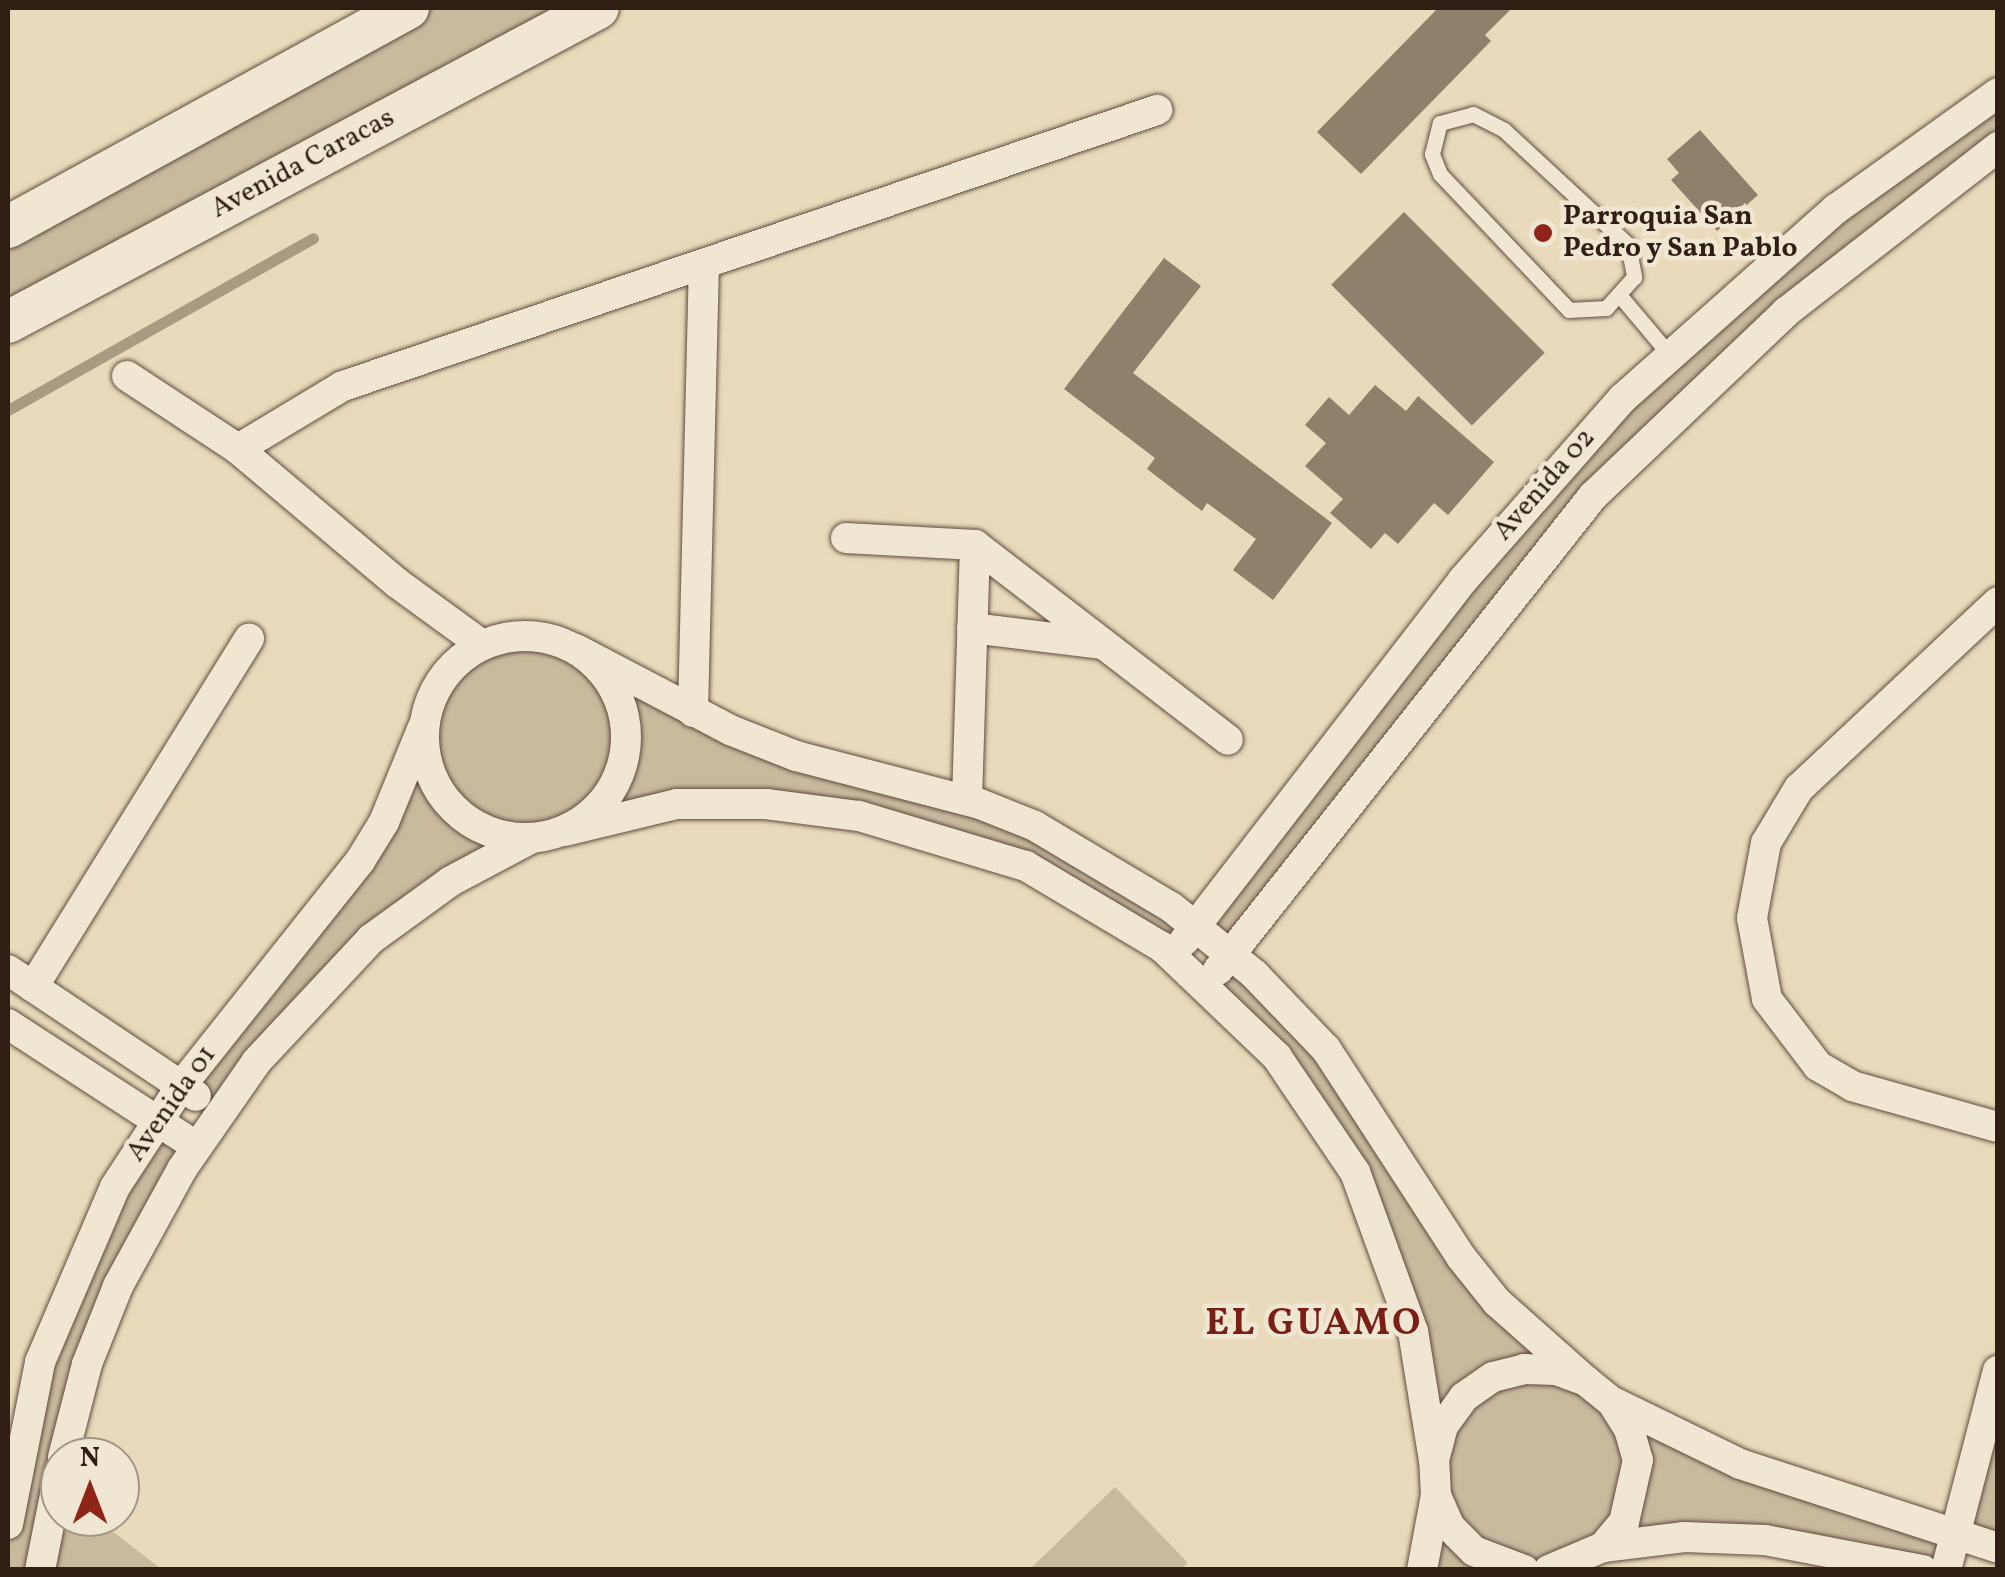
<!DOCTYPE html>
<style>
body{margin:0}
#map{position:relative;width:2005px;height:1577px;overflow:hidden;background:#e8daba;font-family:Vollkorn,serif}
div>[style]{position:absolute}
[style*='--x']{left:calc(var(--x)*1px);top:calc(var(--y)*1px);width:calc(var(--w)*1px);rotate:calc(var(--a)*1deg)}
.green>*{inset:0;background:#c9ba9e}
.stream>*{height:11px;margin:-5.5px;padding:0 5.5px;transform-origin:5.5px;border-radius:5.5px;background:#a99a82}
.building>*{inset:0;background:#907f6a;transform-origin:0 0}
.roads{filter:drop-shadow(0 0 2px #5e4c3e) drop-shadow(0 0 2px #5e4c3e)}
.lane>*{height:15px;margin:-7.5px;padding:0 7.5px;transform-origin:7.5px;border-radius:7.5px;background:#f0e7d2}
.street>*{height:30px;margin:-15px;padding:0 15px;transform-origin:15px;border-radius:15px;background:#f0e7d2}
.street>.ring{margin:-15px;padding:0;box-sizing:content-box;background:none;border:30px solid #f0e7d2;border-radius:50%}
.secondary>*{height:42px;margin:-21px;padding:0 21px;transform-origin:21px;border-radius:21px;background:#f0e7d2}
.dots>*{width:28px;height:28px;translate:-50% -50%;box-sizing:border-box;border:5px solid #f0e7d2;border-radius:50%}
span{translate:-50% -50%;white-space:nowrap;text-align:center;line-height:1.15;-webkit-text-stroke:9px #f0e7d2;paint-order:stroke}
.street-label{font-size:28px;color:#301d14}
.poi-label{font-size:28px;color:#301d14;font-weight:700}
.left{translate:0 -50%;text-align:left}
.district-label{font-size:38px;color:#7a1f14;font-weight:700;letter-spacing:2.5px}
.frame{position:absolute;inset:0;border:10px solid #301d14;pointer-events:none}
.north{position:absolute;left:40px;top:1437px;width:100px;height:100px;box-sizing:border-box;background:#f0e7d2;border:2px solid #a39686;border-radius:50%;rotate:0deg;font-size:28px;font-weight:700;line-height:40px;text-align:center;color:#301d14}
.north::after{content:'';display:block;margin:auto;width:35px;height:45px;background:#8f2418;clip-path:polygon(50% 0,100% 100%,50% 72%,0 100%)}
</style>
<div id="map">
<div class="green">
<div style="clip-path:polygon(408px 8px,568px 8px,8px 322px,8px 227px)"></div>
<div style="clip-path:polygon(1997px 93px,1997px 147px,1675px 412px,1230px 953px,1254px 974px,1429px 1213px,1612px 1402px,1953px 1535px,1997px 1371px,1997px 1548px,1954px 1536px,1946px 1569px,1684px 1537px,1566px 1569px,1422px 1569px,1436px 1495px,1375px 1214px,1207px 984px,1230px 953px,1197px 926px,1172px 955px,1070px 889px,766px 804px,530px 839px,450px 881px,219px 1111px,181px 1086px,325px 910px,423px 727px,433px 693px,453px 664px,482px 645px,514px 636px,546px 637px,576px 649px,730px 730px,980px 804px,1197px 925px,1587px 437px)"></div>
<div style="clip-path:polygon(147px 1136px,196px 1146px,118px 1286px,60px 1517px,94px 1517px,161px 1569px,8px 1570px,8px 1524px,28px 1409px)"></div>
<div style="clip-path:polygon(1115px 1487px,1188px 1563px,1181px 1569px,1030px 1569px)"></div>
</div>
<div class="stream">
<div style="--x:8;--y:410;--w:350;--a:-29.4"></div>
</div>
<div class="building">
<div style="clip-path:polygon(1438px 8px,1512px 8px,1485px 35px,1491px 41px,1361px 174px,1317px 132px)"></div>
<div style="clip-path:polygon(1700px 130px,1758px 195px,1717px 231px,1671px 180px,1679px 173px,1667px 159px)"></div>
<div style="left:1404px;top:212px;width:199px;height:103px;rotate:45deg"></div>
<div style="clip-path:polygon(1164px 258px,1201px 286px,1133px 373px,1332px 523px,1273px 600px,1233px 570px,1256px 539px,1207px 503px,1202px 511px,1147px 469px,1155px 458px,1064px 389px)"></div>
<div style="clip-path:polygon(1375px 385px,1406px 411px,1418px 396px,1494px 462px,1448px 515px,1434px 503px,1398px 544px,1385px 533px,1371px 549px,1330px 513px,1343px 499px,1305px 466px,1326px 443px,1305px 425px,1329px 397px,1349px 415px)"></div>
</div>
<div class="roads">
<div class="lane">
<div style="--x:1473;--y:114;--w:35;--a:27"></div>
<div style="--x:1504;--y:130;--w:169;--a:42.8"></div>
<div style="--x:1628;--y:245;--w:33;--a:79"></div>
<div style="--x:1634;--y:277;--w:42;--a:132.1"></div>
<div style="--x:1606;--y:308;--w:37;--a:177"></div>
<div style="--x:1569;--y:310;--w:187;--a:-133.5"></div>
<div style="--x:1440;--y:174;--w:22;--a:-112"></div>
<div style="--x:1432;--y:154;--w:32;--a:-76"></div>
<div style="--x:1440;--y:123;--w:34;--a:-15"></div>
<div style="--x:1621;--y:297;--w:75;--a:49.9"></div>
</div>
<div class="street">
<div style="--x:127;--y:376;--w:133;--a:33.3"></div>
<div style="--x:238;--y:449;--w:208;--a:40.1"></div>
<div style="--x:397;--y:583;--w:105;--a:36.1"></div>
<div style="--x:238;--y:449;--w:122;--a:-31"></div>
<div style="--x:343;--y:386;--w:860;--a:-18.73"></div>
<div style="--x:846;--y:538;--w:129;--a:3.1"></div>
<div style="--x:975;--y:545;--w:319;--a:37.6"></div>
<div style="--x:1998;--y:602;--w:272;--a:136.9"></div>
<div style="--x:1799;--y:788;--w:64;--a:121"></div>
<div style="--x:1766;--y:843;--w:76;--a:100.6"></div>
<div style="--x:1752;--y:918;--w:82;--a:79.5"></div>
<div style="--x:1767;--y:999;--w:84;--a:52.7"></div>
<div style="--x:1818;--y:1066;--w:39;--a:30"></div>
<div style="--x:1852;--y:1086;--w:152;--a:15.7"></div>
<div style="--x:972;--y:628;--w:132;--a:7"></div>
<div class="ring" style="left:424px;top:636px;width:172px;height:172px"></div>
<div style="--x:576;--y:649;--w:174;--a:27.7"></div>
<div style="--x:730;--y:730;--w:71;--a:21.5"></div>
<div style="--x:796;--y:756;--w:190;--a:14.6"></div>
<div style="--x:980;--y:804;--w:59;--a:21.8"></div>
<div style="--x:1035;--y:826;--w:158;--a:30.8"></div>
<div style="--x:1171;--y:907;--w:107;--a:38.9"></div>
<div style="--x:1254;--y:974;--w:104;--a:46.2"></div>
<div style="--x:1326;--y:1049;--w:248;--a:57"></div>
<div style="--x:1461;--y:1257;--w:58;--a:51.3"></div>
<div style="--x:1497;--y:1302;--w:119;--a:41.6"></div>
<div style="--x:693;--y:712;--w:448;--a:-88.6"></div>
<div style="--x:967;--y:800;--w:255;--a:-88.2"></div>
<div style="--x:565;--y:831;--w:115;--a:-13.6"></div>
<div style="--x:677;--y:804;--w:89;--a:0"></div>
<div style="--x:766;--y:804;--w:94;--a:7.4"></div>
<div style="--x:859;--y:816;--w:174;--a:16.7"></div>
<div style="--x:1026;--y:866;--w:158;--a:30.8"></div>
<div style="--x:1162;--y:947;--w:159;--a:43.7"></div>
<div style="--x:1277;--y:1057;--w:139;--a:55.9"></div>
<div style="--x:1355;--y:1172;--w:169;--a:70"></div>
<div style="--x:1413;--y:1331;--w:131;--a:80.8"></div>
<div style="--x:1184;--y:941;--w:456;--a:-52.3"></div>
<div style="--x:1463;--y:580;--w:242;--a:-48.7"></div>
<div style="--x:1623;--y:398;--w:285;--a:-41.6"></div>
<div style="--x:1836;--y:209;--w:199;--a:-35.6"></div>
<div style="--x:8;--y:970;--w:226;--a:33.8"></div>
<div style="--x:1218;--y:970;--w:604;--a:-51.65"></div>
<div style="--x:1593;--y:496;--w:267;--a:-43.6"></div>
<div style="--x:1786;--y:312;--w:269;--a:-37.9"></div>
<div style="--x:33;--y:987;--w:410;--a:-58.2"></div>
<div style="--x:8;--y:1024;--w:224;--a:33"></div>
<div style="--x:1613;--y:1402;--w:141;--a:26"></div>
<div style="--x:1740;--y:1464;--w:271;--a:18"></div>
<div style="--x:63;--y:1457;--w:96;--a:-75.5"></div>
<div style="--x:87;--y:1364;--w:84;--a:-68.3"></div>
<div style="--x:118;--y:1286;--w:133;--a:-61.3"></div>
<div style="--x:182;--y:1169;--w:131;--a:-55.2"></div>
<div style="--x:257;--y:1061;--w:167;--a:-46.9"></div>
<div style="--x:371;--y:939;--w:99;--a:-35.9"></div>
<div style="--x:451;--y:881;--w:89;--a:-28"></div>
<div style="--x:8;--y:1524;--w:165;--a:-78.8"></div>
<div style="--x:40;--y:1362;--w:190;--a:-66.8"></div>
<div style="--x:115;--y:1187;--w:121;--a:-56.8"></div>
<div style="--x:181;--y:1086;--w:288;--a:-51.5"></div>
<div style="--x:360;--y:861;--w:46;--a:-58.4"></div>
<div style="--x:384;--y:822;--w:103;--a:-67.7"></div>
<div style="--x:1603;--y:1547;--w:82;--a:-7"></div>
<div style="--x:1684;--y:1537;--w:81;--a:2.1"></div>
<div style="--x:1765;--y:1540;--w:161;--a:10.8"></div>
<div style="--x:40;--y:1570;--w:102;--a:-78.7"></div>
<div style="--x:1422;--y:1570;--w:76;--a:-79.4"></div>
<div style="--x:1524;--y:1570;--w:53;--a:-159.2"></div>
<div style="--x:1474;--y:1551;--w:34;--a:-135"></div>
<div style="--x:1450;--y:1527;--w:35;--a:-114"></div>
<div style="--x:1436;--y:1495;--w:35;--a:-93"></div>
<div style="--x:1434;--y:1460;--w:35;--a:-75"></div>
<div style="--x:1443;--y:1426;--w:36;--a:-54"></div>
<div style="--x:1464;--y:1397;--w:35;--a:-35"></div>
<div style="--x:1493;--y:1377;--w:32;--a:-14"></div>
<div style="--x:1524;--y:1369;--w:32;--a:2"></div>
<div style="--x:1556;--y:1370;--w:32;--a:20"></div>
<div style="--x:1586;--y:1381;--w:33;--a:39"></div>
<div style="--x:1612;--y:1402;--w:32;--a:58"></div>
<div style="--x:1629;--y:1429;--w:32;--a:74"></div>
<div style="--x:1638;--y:1460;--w:64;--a:102.7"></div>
<div style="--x:1624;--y:1522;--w:33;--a:130"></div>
<div style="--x:1603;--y:1547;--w:59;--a:156.9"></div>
<div style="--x:1946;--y:1570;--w:206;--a:-75.4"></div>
</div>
<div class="secondary">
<div style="--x:8;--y:227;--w:456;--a:-28.7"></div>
<div style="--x:8;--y:322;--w:668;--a:-28.02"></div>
</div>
</div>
<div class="dots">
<div style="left:1543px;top:233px;background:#8f2418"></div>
</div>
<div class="street-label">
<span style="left:303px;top:164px;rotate:-28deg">Avenida Caracas</span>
<span style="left:1545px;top:485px;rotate:-49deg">Avenida 02</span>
<span style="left:172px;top:1104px;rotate:-55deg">Avenida 01</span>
</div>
<div class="poi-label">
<span class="left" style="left:1563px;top:233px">Parroquia San<br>Pedro y San Pablo</span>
</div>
<div class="district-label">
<span style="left:1314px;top:1325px">EL GUAMO</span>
</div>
<div class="frame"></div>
<div class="north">N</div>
</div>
